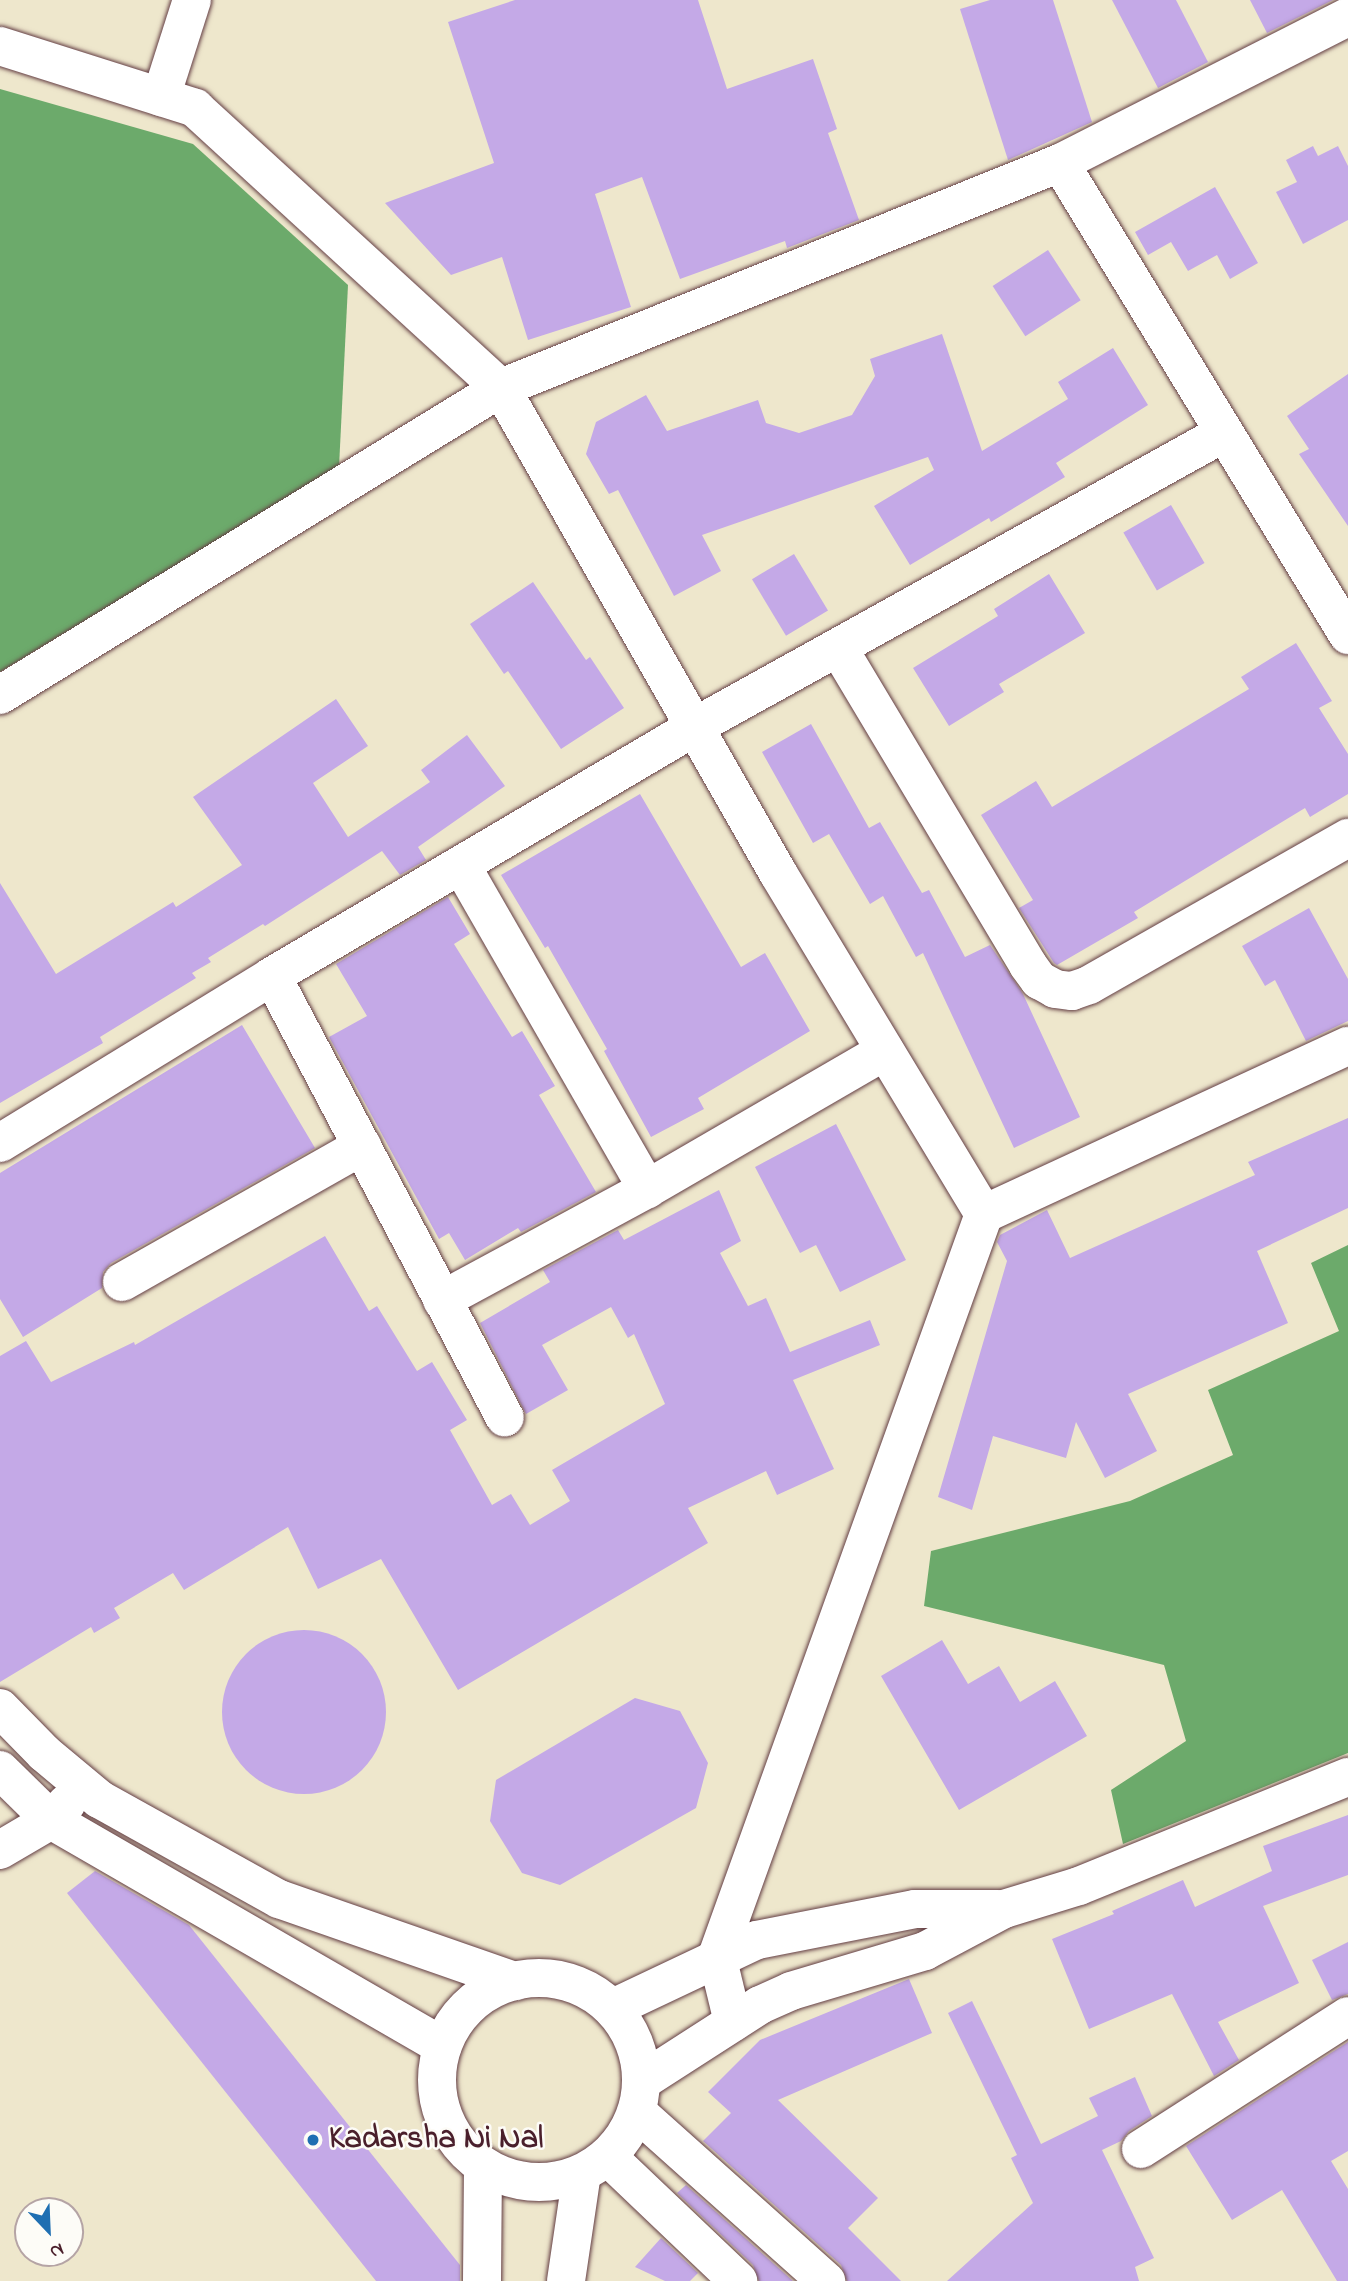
<!DOCTYPE html>
<style>
body{margin:0}
#map{position:relative;width:1348px;height:2281px;overflow:hidden;background:#eee7cc;font-family:"Indie Flower",sans-serif}
div>[style]{position:absolute}
[style*='--x']{left:calc(var(--x)*1px);top:calc(var(--y)*1px);width:calc(var(--w)*1px);rotate:calc(var(--a)*1deg)}
.forest>*{inset:0;background:#6caa6b}
.building>*{inset:0;background:#c4a9e7;transform-origin:0 0}
.round{border-radius:50%}
.roads{filter:drop-shadow(0 0 2px #633d43) drop-shadow(0 0 2px #633d43)}
.minor>*{height:38px;margin:-19px;padding:0 19px;transform-origin:19px;border-radius:19px;background:#fff}
.minor>.ring{margin:-19px;padding:0;box-sizing:content-box;background:none;border:38px solid #fff;border-radius:50%}
.dots>*{width:19px;height:19px;translate:-50% -50%;box-sizing:border-box;border:4px solid #fdfcf7;border-radius:50%}
span{translate:-50% -50%;white-space:nowrap;text-align:center;line-height:1.15;-webkit-text-stroke:5px #fdfcf7;paint-order:stroke}
.poi-label{font-size:32px;color:#4a1f2b;font-weight:700}
.left{translate:0 -50%;text-align:left}
.north{position:absolute;left:14px;top:2197px;width:70px;height:70px;box-sizing:border-box;background:#fdfcf7;border:2px solid #b5a4a5;border-radius:50%;rotate:157deg;font-size:19px;font-weight:700;line-height:28px;text-align:center;color:#4a1f2b}
.north::after{content:'';display:block;margin:auto;width:24px;height:32px;background:#1f6fb2;clip-path:polygon(50% 0,100% 100%,50% 72%,0 100%)}
</style>
<div id="map">
<div class="forest">
<div style="clip-path:polygon(0 89px,193px 144px,348px 285px,339px 467px,0 672px)"></div>
<div style="clip-path:polygon(1348px 1245px,1348px 1753px,1123px 1844px,1111px 1790px,1186px 1741px,1164px 1665px,924px 1606px,931px 1551px,1130px 1501px,1233px 1455px,1208px 1390px,1339px 1331px,1311px 1263px)"></div>
</div>
<div class="building">
<div style="clip-path:polygon(515px 0,698px 0,727px 89px,813px 59px,837px 129px,828px 133px,859px 220px,787px 248px,785px 241px,680px 279px,642px 177px,595px 194px,631px 307px,528px 340px,502px 257px,451px 275px,385px 203px,494px 163px,448px 22px)"></div>
<div style="clip-path:polygon(990px 0,1053px 0,1092px 122px,1008px 160px,960px 9px)"></div>
<div style="clip-path:polygon(1112px 0,1176px 0,1208px 62px,1158px 88px)"></div>
<div style="clip-path:polygon(1250px 0,1333px 0,1267px 33px)"></div>
<div style="clip-path:polygon(1313px 146px,1318px 156px,1338px 146px,1348px 166px,1348px 220px,1303px 244px,1276px 192px,1297px 182px,1286px 160px)"></div>
<div style="clip-path:polygon(1215px 187px,1258px 263px,1230px 279px,1217px 255px,1188px 271px,1171px 242px,1148px 255px,1135px 232px)"></div>
<div style="left:1048px;top:250px;width:60px;height:66px;rotate:57deg"></div>
<div style="clip-path:polygon(942px 334px,982px 451px,1068px 399px,1058px 382px,1113px 348px,1148px 405px,1056px 463px,1065px 477px,991px 522px,989px 518px,910px 565px,874px 506px,934px 470px,928px 457px,702px 535px,721px 571px,674px 596px,618px 490px,609px 494px,586px 454px,596px 422px,646px 395px,667px 431px,758px 400px,766px 423px,799px 433px,852px 415px,875px 376px,870px 359px)"></div>
<div style="clip-path:polygon(1348px 374px,1348px 526px,1299px 454px,1309px 449px,1287px 416px)"></div>
<div style="left:1171px;top:505px;width:67px;height:55px;rotate:60deg"></div>
<div style="left:794px;top:554px;width:66px;height:49px;rotate:59deg"></div>
<div style="clip-path:polygon(1049px 574px,1085px 633px,999px 684px,1004px 692px,949px 726px,913px 668px,998px 616px,994px 609px)"></div>
<div style="clip-path:polygon(533px 582px,586px 660px,590px 657px,624px 708px,561px 749px,508px 671px,504px 674px,470px 624px)"></div>
<div style="clip-path:polygon(1296px 643px,1332px 701px,1319px 708px,1348px 754px,1348px 794px,1310px 817px,1305px 808px,1134px 912px,1138px 918px,1057px 965px,1054px 963px,1019px 908px,1033px 900px,981px 815px,1036px 781px,1052px 807px,1249px 689px,1241px 677px)"></div>
<div style="clip-path:polygon(336px 699px,368px 746px,313px 783px,348px 837px,430px 782px,421px 770px,467px 735px,505px 786px,418px 847px,426px 860px,400px 875px,382px 851px,265px 926px,263px 924px,208px 958px,211px 962px,192px 973px,196px 978px,100px 1037px,103px 1043px,0 1103px,0 883px,56px 974px,173px 902px,176px 907px,242px 865px,193px 797px)"></div>
<div style="clip-path:polygon(811px 724px,869px 828px,880px 822px,922px 893px,929px 890px,965px 957px,990px 945px,1023px 994px,1080px 1117px,1014px 1148px,923px 953px,916px 957px,883px 896px,870px 904px,829px 834px,813px 843px,762px 752px)"></div>
<div style="clip-path:polygon(640px 794px,741px 967px,765px 953px,810px 1031px,698px 1098px,704px 1109px,651px 1137px,604px 1051px,607px 1049px,548px 946px,545px 948px,501px 875px)"></div>
<div style="clip-path:polygon(448px 897px,470px 934px,454px 944px,512px 1037px,522px 1031px,555px 1086px,539px 1095px,596px 1192px,521px 1232px,518px 1228px,465px 1260px,449px 1233px,439px 1239px,329px 1037px,367px 1016px,336px 964px)"></div>
<div style="clip-path:polygon(1309px 908px,1348px 979px,1348px 1021px,1306px 1041px,1275px 980px,1265px 986px,1242px 946px)"></div>
<div style="clip-path:polygon(242px 1025px,315px 1148px,111px 1263px,103px 1272px,102px 1288px,23px 1337px,0 1299px,0 1173px)"></div>
<div style="clip-path:polygon(1348px 1118px,1348px 1208px,1257px 1251px,1288px 1323px,1128px 1394px,1157px 1451px,1105px 1478px,1076px 1422px,1066px 1458px,993px 1436px,972px 1510px,938px 1497px,1007px 1261px,997px 1242px,1000px 1235px,1047px 1210px,1070px 1258px,1255px 1175px,1248px 1162px)"></div>
<div style="clip-path:polygon(836px 1124px,906px 1260px,840px 1292px,816px 1245px,800px 1253px,755px 1167px)"></div>
<div style="clip-path:polygon(719px 1190px,741px 1241px,720px 1253px,748px 1306px,766px 1298px,790px 1352px,870px 1320px,880px 1345px,793px 1380px,834px 1469px,777px 1495px,766px 1471px,688px 1508px,708px 1543px,458px 1690px,381px 1559px,318px 1589px,288px 1527px,184px 1590px,173px 1573px,114px 1608px,120px 1618px,94px 1633px,91px 1627px,0 1682px,0 1356px,26px 1341px,51px 1382px,134px 1342px,135px 1345px,325px 1236px,369px 1311px,377px 1306px,417px 1371px,432px 1362px,467px 1420px,450px 1430px,492px 1505px,511px 1494px,530px 1525px,570px 1501px,552px 1470px,665px 1404px,634px 1334px,628px 1338px,611px 1307px,542px 1345px,568px 1390px,526px 1414px,480px 1323px,550px 1282px,543px 1270px,618px 1230px,624px 1240px)"></div>
<div class="round" style="left:222px;top:1630px;width:164px;height:164px"></div>
<div style="clip-path:polygon(942px 1640px,968px 1684px,999px 1666px,1020px 1702px,1055px 1681px,1087px 1736px,959px 1810px,881px 1676px)"></div>
<div style="clip-path:polygon(635px 1698px,680px 1711px,708px 1763px,696px 1808px,560px 1885px,522px 1873px,490px 1821px,496px 1780px)"></div>
<div style="clip-path:polygon(1348px 1815px,1348px 1875px,1263px 1906px,1299px 1983px,1218px 2022px,1239px 2060px,1214px 2076px,1172px 1994px,1089px 2029px,1052px 1939px,1114px 1914px,1112px 1911px,1183px 1880px,1195px 1907px,1272px 1871px,1263px 1846px)"></div>
<div style="clip-path:polygon(95px 1871px,189px 1925px,460px 2265px,460px 2281px,376px 2281px,67px 1893px)"></div>
<div style="clip-path:polygon(1348px 1942px,1348px 1994px,1332px 2000px,1312px 1960px)"></div>
<div style="clip-path:polygon(909px 1979px,932px 2033px,778px 2100px,878px 2198px,848px 2228px,901px 2281px,847px 2281px,841px 2265px,703px 2141px,731px 2113px,708px 2092px,760px 2040px)"></div>
<div style="clip-path:polygon(972px 2001px,1041px 2144px,1098px 2116px,1089px 2098px,1135px 2077px,1152px 2116px,1129px 2131px,1121px 2141px,1102px 2150px,1154px 2258px,1135px 2267px,1139px 2281px,947px 2281px,1033px 2203px,1011px 2158px,1017px 2155px,948px 2013px)"></div>
<div style="clip-path:polygon(1348px 2042px,1348px 2151px,1331px 2161px,1348px 2189px,1348px 2281px,1337px 2281px,1282px 2190px,1232px 2220px,1186px 2146px)"></div>
<div style="clip-path:polygon(686px 2185px,793px 2281px,759px 2281px,753px 2265px,677px 2193px)"></div>
<div style="clip-path:polygon(661px 2238px,698px 2273px,690px 2281px,665px 2281px,635px 2267px)"></div>
</div>
<div class="roads">
<div class="minor">
<div style="--x:0;--y:46;--w:205;--a:17.6"></div>
<div style="--x:195;--y:108;--w:415;--a:42.5"></div>
<div style="--x:501;--y:388;--w:559;--a:60.27"></div>
<div style="--x:778;--y:873;--w:398;--a:58.9"></div>
<div style="--x:984;--y:1214;--w:789;--a:109.79"></div>
<div style="--x:717;--y:1956;--w:68;--a:76.4"></div>
<div style="--x:161;--y:97;--w:102;--a:-72.3"></div>
<div style="--x:1060;--y:163;--w:553;--a:58.61"></div>
<div style="--x:839;--y:649;--w:368;--a:59.1"></div>
<div style="--x:1028;--y:965;--w:19;--a:54"></div>
<div style="--x:1039;--y:980;--w:18;--a:29"></div>
<div style="--x:1055;--y:989;--w:17;--a:7"></div>
<div style="--x:1072;--y:991;--w:18;--a:-19"></div>
<div style="--x:1089;--y:985;--w:298;--a:-29.6"></div>
<div style="--x:0;--y:695;--w:588;--a:-31.5"></div>
<div style="--x:501;--y:388;--w:603;--a:-21.93"></div>
<div style="--x:1060;--y:163;--w:323;--a:-26.9"></div>
<div style="--x:461;--y:865;--w:374;--a:60.1"></div>
<div style="--x:272;--y:976;--w:499;--a:62.2"></div>
<div style="--x:0;--y:1143;--w:319;--a:-31.5"></div>
<div style="--x:272;--y:976;--w:490;--a:-30.5"></div>
<div style="--x:694;--y:727;--w:606;--a:-29.02"></div>
<div style="--x:984;--y:1214;--w:401;--a:-24.8"></div>
<div style="--x:122;--y:1282;--w:276;--a:-29.5"></div>
<div style="--x:442;--y:1300;--w:233;--a:-28.4"></div>
<div style="--x:647;--y:1189;--w:275;--a:-30.1"></div>
<div style="--x:0;--y:1708;--w:63;--a:45.6"></div>
<div style="--x:44;--y:1753;--w:72;--a:39.9"></div>
<div style="--x:99;--y:1799;--w:206;--a:29.1"></div>
<div style="--x:279;--y:1899;--w:250;--a:19.2"></div>
<div style="--x:0;--y:1770;--w:71;--a:44.4"></div>
<div style="--x:51;--y:1820;--w:452;--a:30"></div>
<div style="--x:0;--y:1850;--w:59;--a:-30.5"></div>
<div style="--x:51;--y:1820;--w:23;--a:-47"></div>
<div class="ring" style="left:437px;top:1978px;width:166px;height:166px"></div>
<div style="--x:613;--y:2008;--w:159;--a:-25.3"></div>
<div style="--x:757;--y:1940;--w:161;--a:-11.1"></div>
<div style="--x:915;--y:1909;--w:83;--a:0"></div>
<div style="--x:642;--y:2081;--w:140;--a:-32.8"></div>
<div style="--x:760;--y:2005;--w:34;--a:-24"></div>
<div style="--x:791;--y:1991;--w:140;--a:-16.6"></div>
<div style="--x:925;--y:1951;--w:89;--a:-28"></div>
<div style="--x:1004;--y:1909;--w:78;--a:-17"></div>
<div style="--x:1079;--y:1886;--w:290;--a:-22.1"></div>
<div style="--x:637;--y:2112;--w:254;--a:41.8"></div>
<div style="--x:1141;--y:2149;--w:246;--a:-32.7"></div>
<div style="--x:608;--y:2157;--w:180;--a:43.6"></div>
<div style="--x:482;--y:2281;--w:115;--a:-89.5"></div>
<div style="--x:566;--y:2281;--w:109;--a:-81.6"></div>
</div>
</div>
<div class="dots">
<div style="left:313px;top:2140px;background:#1f6fb2"></div>
</div>
<div class="poi-label">
<span class="left" style="left:329px;top:2140px">Kadarsha Ni Nal</span>
</div>
<div class="north">N</div>
</div>
